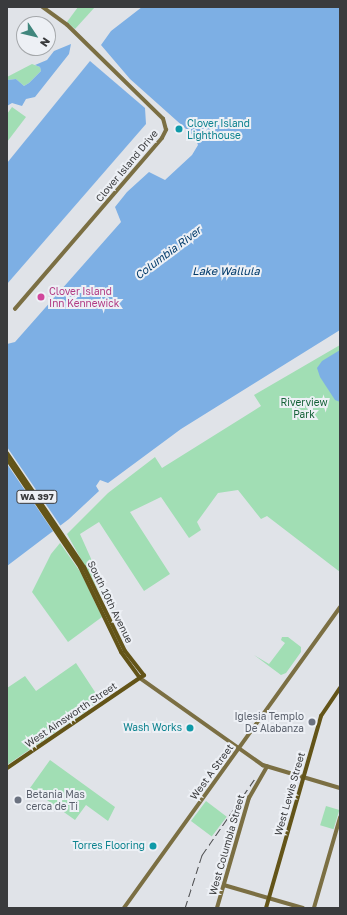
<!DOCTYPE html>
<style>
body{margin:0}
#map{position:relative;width:347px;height:915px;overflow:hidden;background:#e0e3e8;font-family:"Golos Text",sans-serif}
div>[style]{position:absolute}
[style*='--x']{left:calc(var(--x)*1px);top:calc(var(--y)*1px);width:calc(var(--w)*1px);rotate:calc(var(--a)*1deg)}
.green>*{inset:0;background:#a1deb4;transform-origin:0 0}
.water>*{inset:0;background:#7dafe4}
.pier>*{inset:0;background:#e0e3e8}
.secondary>*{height:3.5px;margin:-1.75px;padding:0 1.75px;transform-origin:1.75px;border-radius:1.75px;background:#7b6f43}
.primary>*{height:4px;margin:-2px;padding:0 2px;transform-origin:2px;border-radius:2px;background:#635418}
.rail>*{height:1px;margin-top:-0.5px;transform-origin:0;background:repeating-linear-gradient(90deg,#4d4e50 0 8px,transparent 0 12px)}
.dots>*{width:11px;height:11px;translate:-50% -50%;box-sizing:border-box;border:2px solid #edf0f5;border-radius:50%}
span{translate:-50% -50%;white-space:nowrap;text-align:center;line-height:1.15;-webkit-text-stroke:4px #edf0f5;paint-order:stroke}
.shield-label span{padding:1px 3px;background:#edf0f5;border:1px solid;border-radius:3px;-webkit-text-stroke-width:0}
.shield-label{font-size:9px;color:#3a3b3d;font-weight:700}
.culture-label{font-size:10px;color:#0d838f}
.left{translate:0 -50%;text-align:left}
.right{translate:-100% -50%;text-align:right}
.street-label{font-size:10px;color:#3a3b3d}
.hotel-label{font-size:10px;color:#b23c85}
.park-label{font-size:10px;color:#166239}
.worship-label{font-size:10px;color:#5b616d}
.water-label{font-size:11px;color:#023b6b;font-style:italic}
.frame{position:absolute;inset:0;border:8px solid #3a3b3d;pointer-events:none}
.north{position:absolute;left:16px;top:16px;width:40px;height:40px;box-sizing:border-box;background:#edf0f5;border:1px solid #a5a8ab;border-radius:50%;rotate:125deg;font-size:11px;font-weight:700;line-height:16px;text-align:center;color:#3a3b3d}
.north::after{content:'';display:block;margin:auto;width:14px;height:18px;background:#40867d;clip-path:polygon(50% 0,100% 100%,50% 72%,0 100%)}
</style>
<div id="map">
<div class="green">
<div style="clip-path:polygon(78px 7px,95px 7px,75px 29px,67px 22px)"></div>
<div style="clip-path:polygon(32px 64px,40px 67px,41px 71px,29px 83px,24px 86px,16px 79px,7px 80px,7px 77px)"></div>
<div style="clip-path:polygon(12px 107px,26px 117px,7px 142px,7px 114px)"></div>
<div style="clip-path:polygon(340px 345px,340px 572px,267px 516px,261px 519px,238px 490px,218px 493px,197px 522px,201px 530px,189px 538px,161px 497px,130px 512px,170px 574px,144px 591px,99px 522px,80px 534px,114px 610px,111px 613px,67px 534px,108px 493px,155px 457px,162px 468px,261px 406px,254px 395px)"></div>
<div style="clip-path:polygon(60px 543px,81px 573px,102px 617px,68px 642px,32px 592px,51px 554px)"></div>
<div style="clip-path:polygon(282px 637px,288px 637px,301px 647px,301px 652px,286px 673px,281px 675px,254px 655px,269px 664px,285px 643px,281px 640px)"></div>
<div style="clip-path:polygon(76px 663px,95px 692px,95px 702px,91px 708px,7px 765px,7px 688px,25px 676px,36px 691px)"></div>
<div style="clip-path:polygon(50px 760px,115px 807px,108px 821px,86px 805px,75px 820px,30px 788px)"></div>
<div style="left:206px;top:801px;width:26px;height:25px;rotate:37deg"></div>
<div style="left:326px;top:806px;width:14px;height:20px;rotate:17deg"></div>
</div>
<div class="water">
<div style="clip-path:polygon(142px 7px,340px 7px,340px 330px,181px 429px,108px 483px,100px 480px,96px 486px,99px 491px,69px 519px,7px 566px,7px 344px,15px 342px,121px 222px,115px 207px,127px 192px,149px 172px,165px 180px,192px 155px,198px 145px,195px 137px,130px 79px,101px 45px,111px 31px)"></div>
<div style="clip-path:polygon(71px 44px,69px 54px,35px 97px,26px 99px,22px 106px,12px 103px,7px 106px,7px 80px,16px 79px,24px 86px,29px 83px,41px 71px,40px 67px,35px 65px,47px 60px,54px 51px)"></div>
<div style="clip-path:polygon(90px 61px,145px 108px,146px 124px,7px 284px,7px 163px)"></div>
<div style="clip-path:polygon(340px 350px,340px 402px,335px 400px,320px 377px,317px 368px,322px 361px)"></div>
</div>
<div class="pier">
<div style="clip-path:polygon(7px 447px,62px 528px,55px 534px,7px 464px)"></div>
</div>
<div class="secondary">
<div style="--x:15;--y:309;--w:225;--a:-49.3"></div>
<div style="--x:162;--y:138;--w:9;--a:-63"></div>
<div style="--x:166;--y:130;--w:11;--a:-105"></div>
<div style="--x:163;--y:119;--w:134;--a:-135.6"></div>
<div style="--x:67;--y:25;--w:31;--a:-144"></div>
<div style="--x:140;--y:678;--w:151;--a:35.3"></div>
<div style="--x:263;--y:765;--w:80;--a:16.6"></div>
<div style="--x:224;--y:885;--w:82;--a:16.2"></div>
<div style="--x:124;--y:908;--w:370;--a:-54.3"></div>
<div style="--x:217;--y:908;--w:115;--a:-73.8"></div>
<div style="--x:249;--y:798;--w:36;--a:-60"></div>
<div style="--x:314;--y:908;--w:94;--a:-73.9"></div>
</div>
<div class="primary">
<div style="--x:7;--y:453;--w:138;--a:56"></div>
<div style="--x:84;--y:567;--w:93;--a:64"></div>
<div style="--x:125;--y:651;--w:31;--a:52"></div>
<div style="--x:144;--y:675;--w:166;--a:145.8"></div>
<div style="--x:7;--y:459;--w:130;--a:55.9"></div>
<div style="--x:80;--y:567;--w:94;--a:64.2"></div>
<div style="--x:121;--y:652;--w:32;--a:54"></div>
<div style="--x:266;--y:908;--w:200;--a:-74"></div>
<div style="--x:321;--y:716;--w:34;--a:-56"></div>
</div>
<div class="rail">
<div style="--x:185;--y:908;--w:56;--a:-72.2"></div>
<div style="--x:202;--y:855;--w:95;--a:-55.3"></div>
</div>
<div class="dots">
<div style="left:179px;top:129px;background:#0f9aa8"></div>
<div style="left:41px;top:297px;background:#d1479c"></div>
<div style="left:312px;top:722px;background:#6b7280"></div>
<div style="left:190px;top:728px;background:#0f9aa8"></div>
<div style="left:18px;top:800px;background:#6b7280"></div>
<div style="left:153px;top:846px;background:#0f9aa8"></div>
</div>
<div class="shield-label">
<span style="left:37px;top:497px">WA 397</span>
</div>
<div class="culture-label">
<span class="left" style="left:187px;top:129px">Clover Island<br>Lighthouse</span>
<span class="right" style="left:182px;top:728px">Wash Works</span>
<span class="right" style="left:145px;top:846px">Torres Flooring</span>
</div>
<div class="street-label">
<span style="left:127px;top:166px;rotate:-50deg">Clover Island Drive</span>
<span style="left:110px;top:602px;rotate:64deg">South 10th Avenue</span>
<span style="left:71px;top:715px;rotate:-34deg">West Ainsworth Street</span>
<span style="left:212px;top:772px;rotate:-54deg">West A Street</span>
<span style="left:290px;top:794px;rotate:-74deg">West Lewis Street</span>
<span style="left:227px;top:845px;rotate:-74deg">West Columbia Street</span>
</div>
<div class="hotel-label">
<span class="left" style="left:49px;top:297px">Clover Island<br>Inn Kennewick</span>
</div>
<div class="park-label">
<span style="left:304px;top:408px">Riverview<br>Park</span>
</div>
<div class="worship-label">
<span class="right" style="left:304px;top:722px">Iglesia Templo<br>De Alabanza</span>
<span class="left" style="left:26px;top:800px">Betania Mas<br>cerca de Ti</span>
</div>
<div class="water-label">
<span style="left:168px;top:253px;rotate:-37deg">Columbia River</span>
<span style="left:226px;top:271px">Lake Wallula</span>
</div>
<div class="frame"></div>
<div class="north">N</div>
</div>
